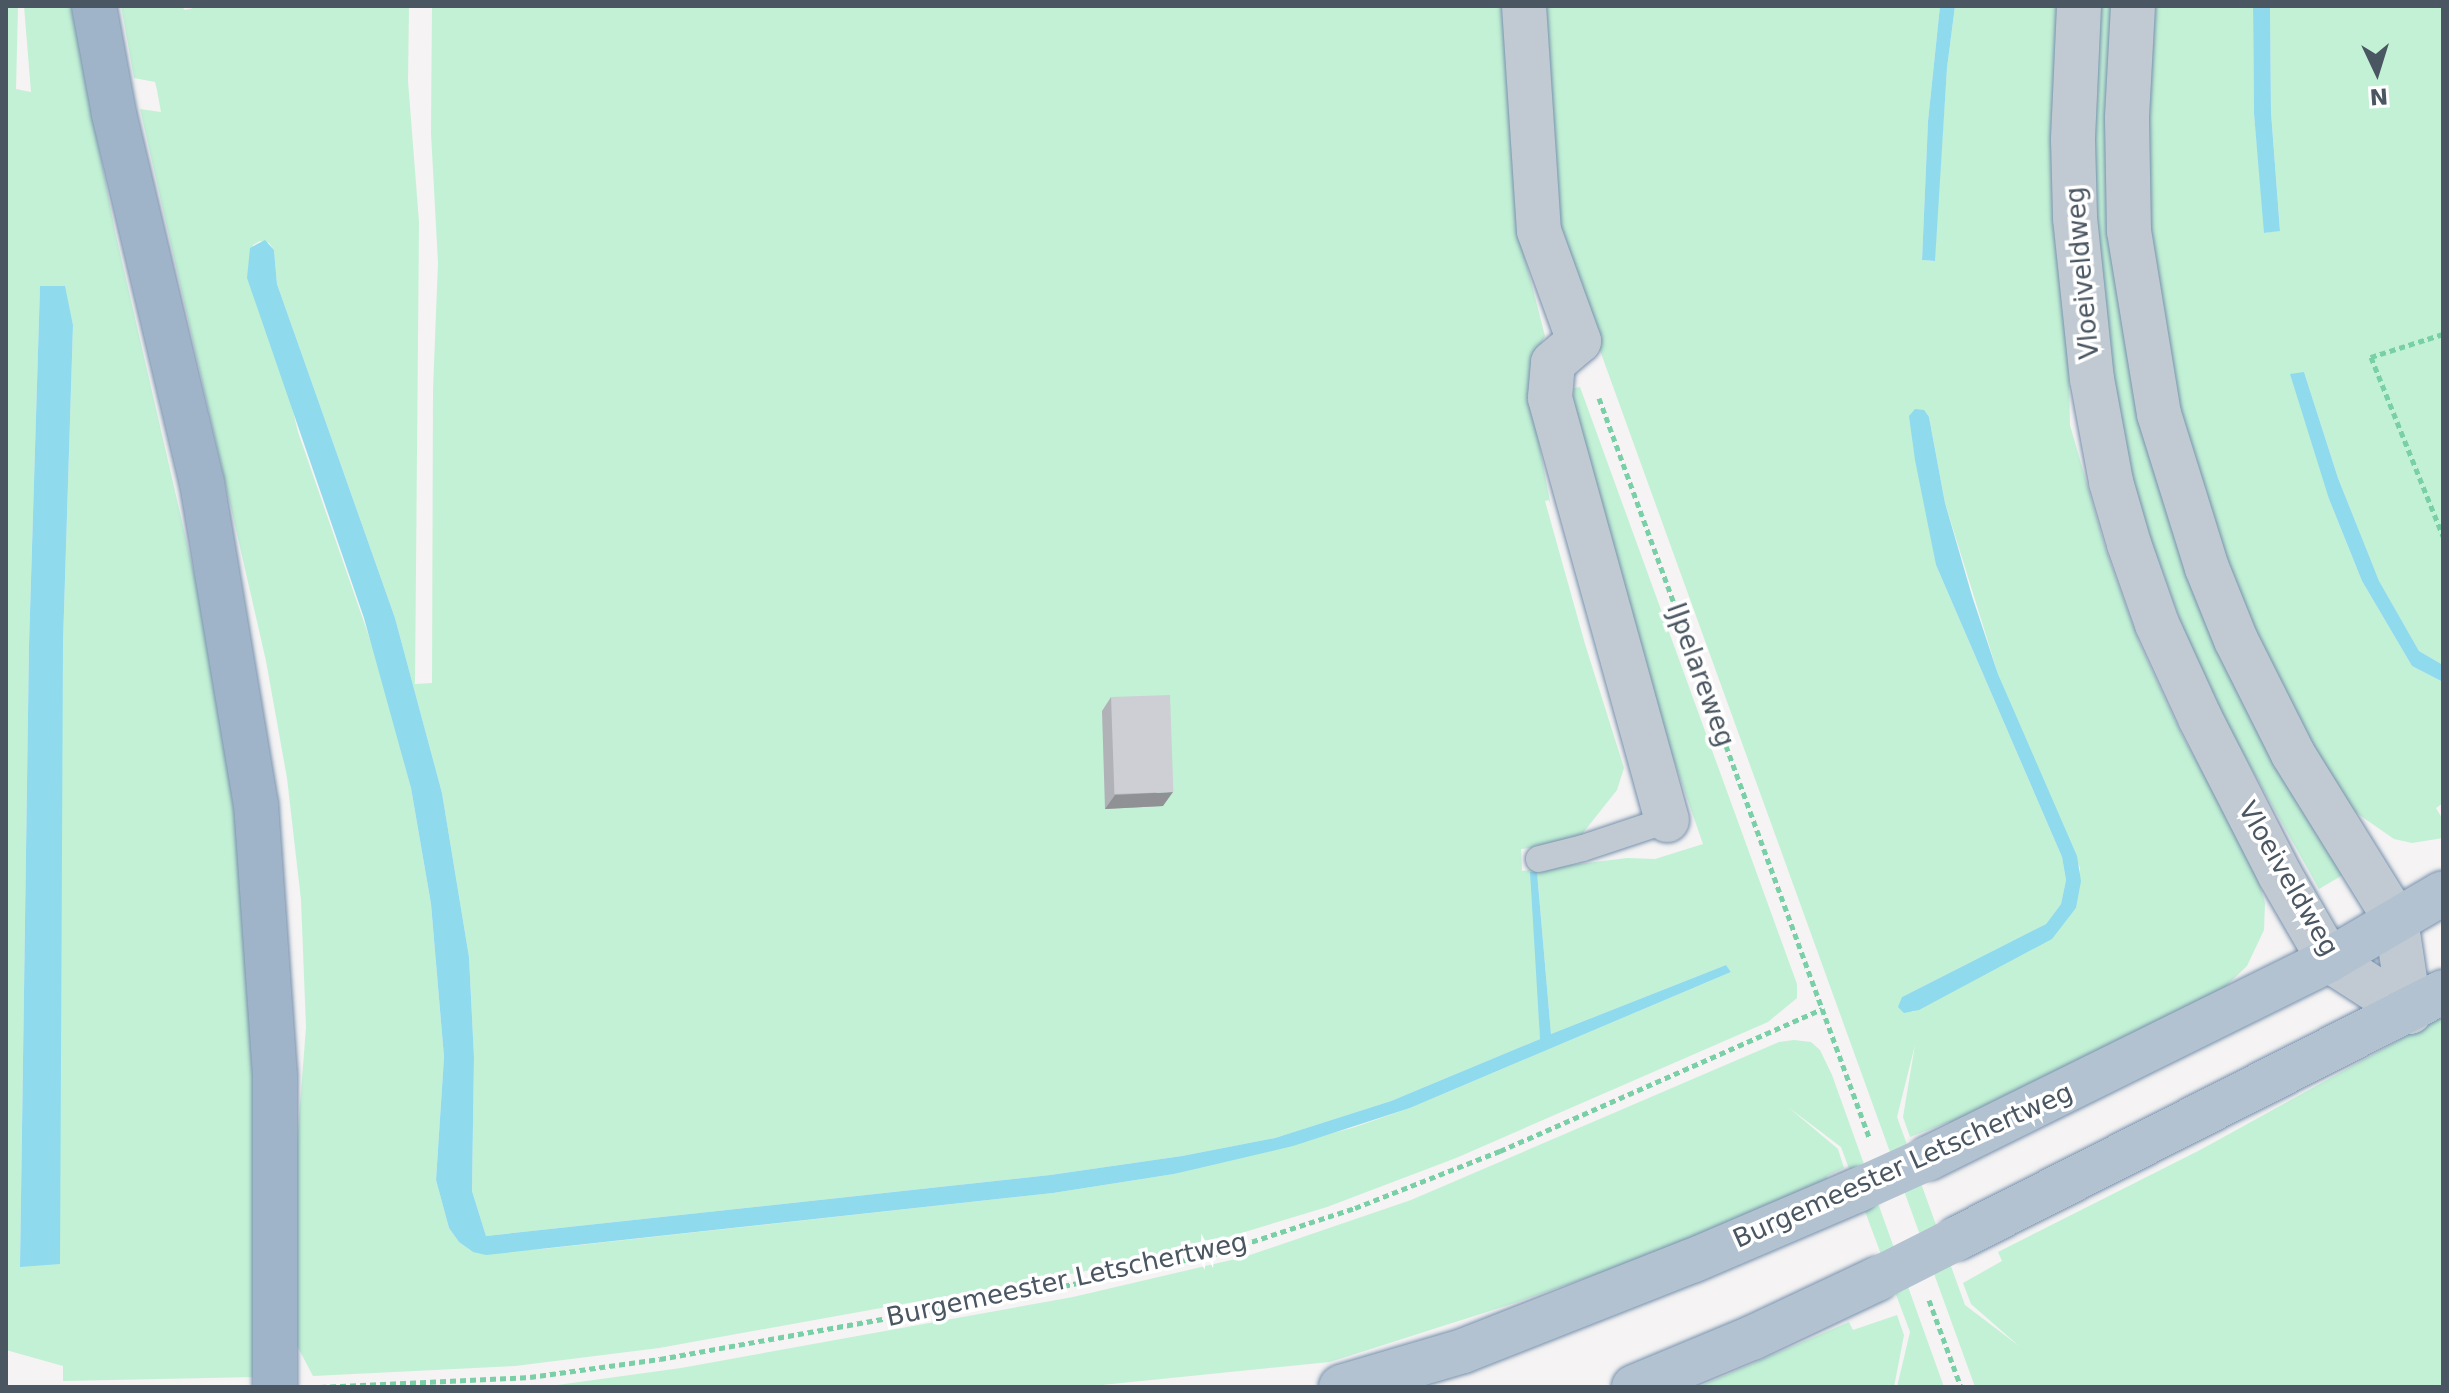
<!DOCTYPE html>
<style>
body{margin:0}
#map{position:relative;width:2449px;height:1393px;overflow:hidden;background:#f5f3f3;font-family:"DejaVu Sans",sans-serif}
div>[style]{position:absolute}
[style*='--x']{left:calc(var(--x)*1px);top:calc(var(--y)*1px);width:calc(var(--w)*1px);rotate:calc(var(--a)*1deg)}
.green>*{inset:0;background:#c3f1d5}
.water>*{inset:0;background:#90daee}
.path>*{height:5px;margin-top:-2.5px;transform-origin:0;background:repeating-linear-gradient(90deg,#7ad0a6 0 6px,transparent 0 10px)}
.roads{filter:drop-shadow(0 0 2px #7690ad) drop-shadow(0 0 2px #7690ad)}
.service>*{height:26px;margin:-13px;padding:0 13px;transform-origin:13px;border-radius:13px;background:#c1cad2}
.minor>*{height:44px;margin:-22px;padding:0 22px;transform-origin:22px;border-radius:22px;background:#c1cad2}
.primary>*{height:44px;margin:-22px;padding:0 22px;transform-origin:22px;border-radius:22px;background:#b3c2d1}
.trunk>*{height:44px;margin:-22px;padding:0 22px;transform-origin:22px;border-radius:22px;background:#9fb4c9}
.primary-bridge>*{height:44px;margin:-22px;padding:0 22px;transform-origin:22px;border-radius:22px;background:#b3c2d1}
.wall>*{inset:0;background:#b0b2b7}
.shaded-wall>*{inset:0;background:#909195}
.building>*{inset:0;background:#cdcfd5;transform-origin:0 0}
span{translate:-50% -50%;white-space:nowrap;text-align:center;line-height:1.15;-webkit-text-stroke:7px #fff;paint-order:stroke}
.street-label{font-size:26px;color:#4a5661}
.frame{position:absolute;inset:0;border:8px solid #4a5661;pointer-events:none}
.north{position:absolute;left:2337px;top:32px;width:80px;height:80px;-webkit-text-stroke:6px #fff;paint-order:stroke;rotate:176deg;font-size:22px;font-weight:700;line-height:32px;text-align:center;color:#4a5661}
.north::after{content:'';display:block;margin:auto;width:28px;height:36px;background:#4a5661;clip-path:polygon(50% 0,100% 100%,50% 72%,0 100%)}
</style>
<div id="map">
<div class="green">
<div style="clip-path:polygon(evenodd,6px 6px,18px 6px,16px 89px,31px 92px,24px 6px,72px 6px,115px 231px,225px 708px,255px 955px,258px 1377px,63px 1381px,63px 1366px,6px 1350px,6px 6px,64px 286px,73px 325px,63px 643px,20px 1267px,29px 645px,40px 287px,64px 286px)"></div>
<div style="clip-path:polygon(evenodd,121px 6px,181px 6px,185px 10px,202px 6px,409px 6px,408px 81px,419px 222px,415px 684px,432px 683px,433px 389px,438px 263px,431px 133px,432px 6px,1505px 6px,1518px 231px,1545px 336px,1533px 359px,1538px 438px,1551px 507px,1549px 500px,1545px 501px,1585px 644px,1624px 768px,1617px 790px,1575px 843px,1521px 849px,1522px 871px,1627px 858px,1655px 859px,1703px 844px,1658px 715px,1612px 557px,1573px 398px,1574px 388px,1580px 387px,1797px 984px,1797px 998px,1768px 1022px,1456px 1158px,1327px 1207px,1195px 1247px,1081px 1272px,659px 1348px,515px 1366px,313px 1376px,295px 1342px,292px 1208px,306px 1027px,301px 900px,287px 778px,266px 661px,140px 109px,161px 112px,157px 90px,155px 82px,134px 78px,121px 6px,260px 241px,269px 243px,274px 250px,277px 284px,395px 618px,442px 793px,469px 957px,474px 1057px,472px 1191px,486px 1236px,1050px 1175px,1182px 1156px,1275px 1138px,1391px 1101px,1540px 1039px,1537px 872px,1551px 1034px,1726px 965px,1731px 972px,1410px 1108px,1352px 1128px,1174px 1174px,1053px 1193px,543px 1249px,473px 1252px,459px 1242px,449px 1228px,436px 1180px,444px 1057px,431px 904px,411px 788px,382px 674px,298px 432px,253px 245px,260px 241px)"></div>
<div style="clip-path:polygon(evenodd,1544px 6px,1940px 6px,1928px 121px,1922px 260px,1934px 261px,1947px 68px,1955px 6px,2060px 6px,2070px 425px,2106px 550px,2139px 642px,2182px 735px,2254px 865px,2265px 903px,2264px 930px,2247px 966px,2218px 994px,1953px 1128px,1949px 1122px,1910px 1137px,1903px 1117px,1915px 1045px,1897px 1117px,1965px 1305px,2019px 1346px,1971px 1304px,1963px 1283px,2002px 1261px,1998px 1252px,2200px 1150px,2443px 1016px,2443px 1387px,1975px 1387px,1564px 251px,1555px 196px,1544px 6px,1929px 417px,1945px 503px,1998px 674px,2080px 868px,2076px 908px,2051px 939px,1912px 1012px,1902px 997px,2046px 924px,2061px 904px,2066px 880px,2062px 857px,1936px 565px,1931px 536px,1929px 417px)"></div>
<div style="clip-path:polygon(2089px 6px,2121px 6px,2133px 337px,2348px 872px,2319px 889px,2231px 732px,2183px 628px,2144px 521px,2118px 427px,2083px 156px)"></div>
<div style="clip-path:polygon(2150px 6px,2253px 6px,2254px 114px,2265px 233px,2280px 230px,2271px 112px,2270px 6px,2443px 6px,2443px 665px,2419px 651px,2379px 582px,2338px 478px,2304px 372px,2329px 499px,2362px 581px,2412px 666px,2443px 682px,2443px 803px,2436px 808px,2443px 820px,2443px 838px,2412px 843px,2394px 839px,2348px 807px,2254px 638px,2181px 427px,2153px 274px,2145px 84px)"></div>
<div style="clip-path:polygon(1794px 1040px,1811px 1042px,1820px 1050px,1832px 1075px,1944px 1387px,1897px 1387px,1910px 1332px,1841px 1147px,1788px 1107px,1838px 1149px,1844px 1168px,1827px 1176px,1828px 1180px,1759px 1217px,1515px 1303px,1330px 1362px,1082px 1387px,543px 1387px,681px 1368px,1073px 1297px,1244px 1257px,1411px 1200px,1779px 1042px)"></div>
<div style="clip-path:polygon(1897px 1315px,1904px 1335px,1894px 1387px,1698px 1387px,1849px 1322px,1853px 1330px)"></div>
</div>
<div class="water">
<div style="clip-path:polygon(1940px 6px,1955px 6px,1947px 68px,1935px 261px,1922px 260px,1928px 121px)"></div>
<div style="clip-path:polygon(2253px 6px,2270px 6px,2271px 112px,2280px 231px,2264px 233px,2254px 114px)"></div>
<div style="clip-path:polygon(265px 240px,274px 250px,277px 284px,395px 618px,442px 793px,469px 957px,474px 1057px,472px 1191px,486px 1236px,1050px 1175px,1182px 1156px,1275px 1138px,1391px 1101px,1540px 1039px,1530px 872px,1537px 872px,1551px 1034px,1726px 965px,1731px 972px,1410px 1108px,1293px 1146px,1174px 1174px,1053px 1193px,486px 1255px,473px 1252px,459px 1242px,449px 1228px,436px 1180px,444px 1057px,431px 904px,411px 788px,364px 618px,247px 278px,250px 248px)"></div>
<div style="clip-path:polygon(40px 286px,65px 286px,73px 325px,63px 643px,60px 1264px,20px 1267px,29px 645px)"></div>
<div style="clip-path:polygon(2304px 372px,2338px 478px,2379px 581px,2419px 651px,2443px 665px,2443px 682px,2412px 666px,2362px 581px,2329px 499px,2290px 374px)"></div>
<div style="clip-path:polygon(1915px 409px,1924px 410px,1929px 417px,1945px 503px,1972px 596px,1998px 674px,2077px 856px,2081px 881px,2076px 908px,2052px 939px,1919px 1010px,1904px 1013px,1898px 1007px,1902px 997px,2046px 924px,2061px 904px,2066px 880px,2062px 857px,1936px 565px,1915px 460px,1909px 416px)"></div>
</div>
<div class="path">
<div style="--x:2443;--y:334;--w:76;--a:162.3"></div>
<div style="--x:2371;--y:357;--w:193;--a:68.1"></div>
<div style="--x:1599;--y:398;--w:787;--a:69.93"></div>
<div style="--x:1929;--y:1300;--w:93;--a:69.8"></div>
<div style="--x:320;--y:1387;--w:210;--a:-2.7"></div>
<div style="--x:530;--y:1377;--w:131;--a:-7.9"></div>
<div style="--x:660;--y:1359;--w:400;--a:-10.2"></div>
<div style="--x:1054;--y:1288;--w:164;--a:-12"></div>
<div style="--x:1214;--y:1254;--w:148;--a:-18.1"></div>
<div style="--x:1355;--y:1208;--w:156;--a:-21.5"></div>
<div style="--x:1500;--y:1151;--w:352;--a:-23.8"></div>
</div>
<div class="roads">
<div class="service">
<div style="--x:1539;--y:859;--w:45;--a:-14"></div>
<div style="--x:1583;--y:848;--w:89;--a:-18.4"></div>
</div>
<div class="minor">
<div style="--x:1524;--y:6;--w:225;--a:86.2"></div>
<div style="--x:1539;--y:231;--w:117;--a:70"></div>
<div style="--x:1579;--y:341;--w:34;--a:140"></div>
<div style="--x:1553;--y:363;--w:35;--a:95"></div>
<div style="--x:1550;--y:398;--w:438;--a:74.5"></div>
<div style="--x:2079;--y:6;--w:134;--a:92.6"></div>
<div style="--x:2073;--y:140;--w:78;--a:88.5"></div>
<div style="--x:2075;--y:218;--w:162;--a:84"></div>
<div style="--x:2092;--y:379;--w:105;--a:79.5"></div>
<div style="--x:2111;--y:482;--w:65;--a:73.8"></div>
<div style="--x:2129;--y:544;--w:85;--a:70.7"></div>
<div style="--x:2157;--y:624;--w:103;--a:65.4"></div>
<div style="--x:2200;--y:718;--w:176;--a:63"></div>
<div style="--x:2280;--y:875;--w:98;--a:60"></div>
<div style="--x:2329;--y:960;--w:96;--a:32.7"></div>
<div style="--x:2133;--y:6;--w:112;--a:93.1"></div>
<div style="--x:2127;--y:118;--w:113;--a:89"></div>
<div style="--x:2129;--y:231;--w:185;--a:80.7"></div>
<div style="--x:2159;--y:414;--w:161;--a:72.7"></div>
<div style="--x:2207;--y:568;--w:78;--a:68.1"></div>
<div style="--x:2236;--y:640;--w:127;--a:63.4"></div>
<div style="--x:2293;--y:754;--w:195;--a:58.2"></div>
<div style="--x:2396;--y:920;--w:93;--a:81.3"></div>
</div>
<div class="primary">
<div style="--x:1929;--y:1158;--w:446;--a:-26.3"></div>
<div style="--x:2329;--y:960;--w:132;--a:-30.4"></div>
<div style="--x:1958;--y:1238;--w:544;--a:-26.89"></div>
<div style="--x:1341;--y:1387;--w:127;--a:-16.4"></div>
<div style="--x:1463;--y:1351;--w:246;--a:-21.5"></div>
<div style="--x:1692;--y:1261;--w:181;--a:-23.2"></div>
<div style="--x:1634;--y:1387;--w:128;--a:-22.6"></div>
<div style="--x:1752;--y:1338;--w:138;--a:-25.3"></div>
</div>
<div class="trunk">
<div style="--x:94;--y:6;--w:110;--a:79.5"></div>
<div style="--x:114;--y:114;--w:379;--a:76.6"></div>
<div style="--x:202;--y:483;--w:326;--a:80.5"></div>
<div style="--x:256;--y:804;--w:273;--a:86"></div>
<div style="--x:275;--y:1076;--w:311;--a:90"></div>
</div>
</div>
<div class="primary-bridge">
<div style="--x:1858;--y:1190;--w:78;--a:-24.3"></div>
<div style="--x:1877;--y:1279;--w:91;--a:-26.8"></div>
</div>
<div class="wall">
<div style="clip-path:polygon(1111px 697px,1163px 806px,1105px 809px,1102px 711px)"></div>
</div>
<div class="shaded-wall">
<div style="clip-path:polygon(1173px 792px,1163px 806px,1105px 809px,1115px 795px)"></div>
</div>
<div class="building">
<div style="left:1170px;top:695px;width:97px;height:59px;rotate:88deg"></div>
</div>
<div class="street-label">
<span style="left:2083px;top:273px;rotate:-95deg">Vloeiveldweg</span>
<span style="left:1700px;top:675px;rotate:70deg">IJpelareweg</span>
<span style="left:2288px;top:879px;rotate:60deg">Vloeiveldweg</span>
<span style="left:1903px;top:1166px;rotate:-24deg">Burgemeester Letschertweg</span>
<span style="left:1067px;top:1280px;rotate:-12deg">Burgemeester Letschertweg</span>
</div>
<div class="frame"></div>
<div class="north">N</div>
</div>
